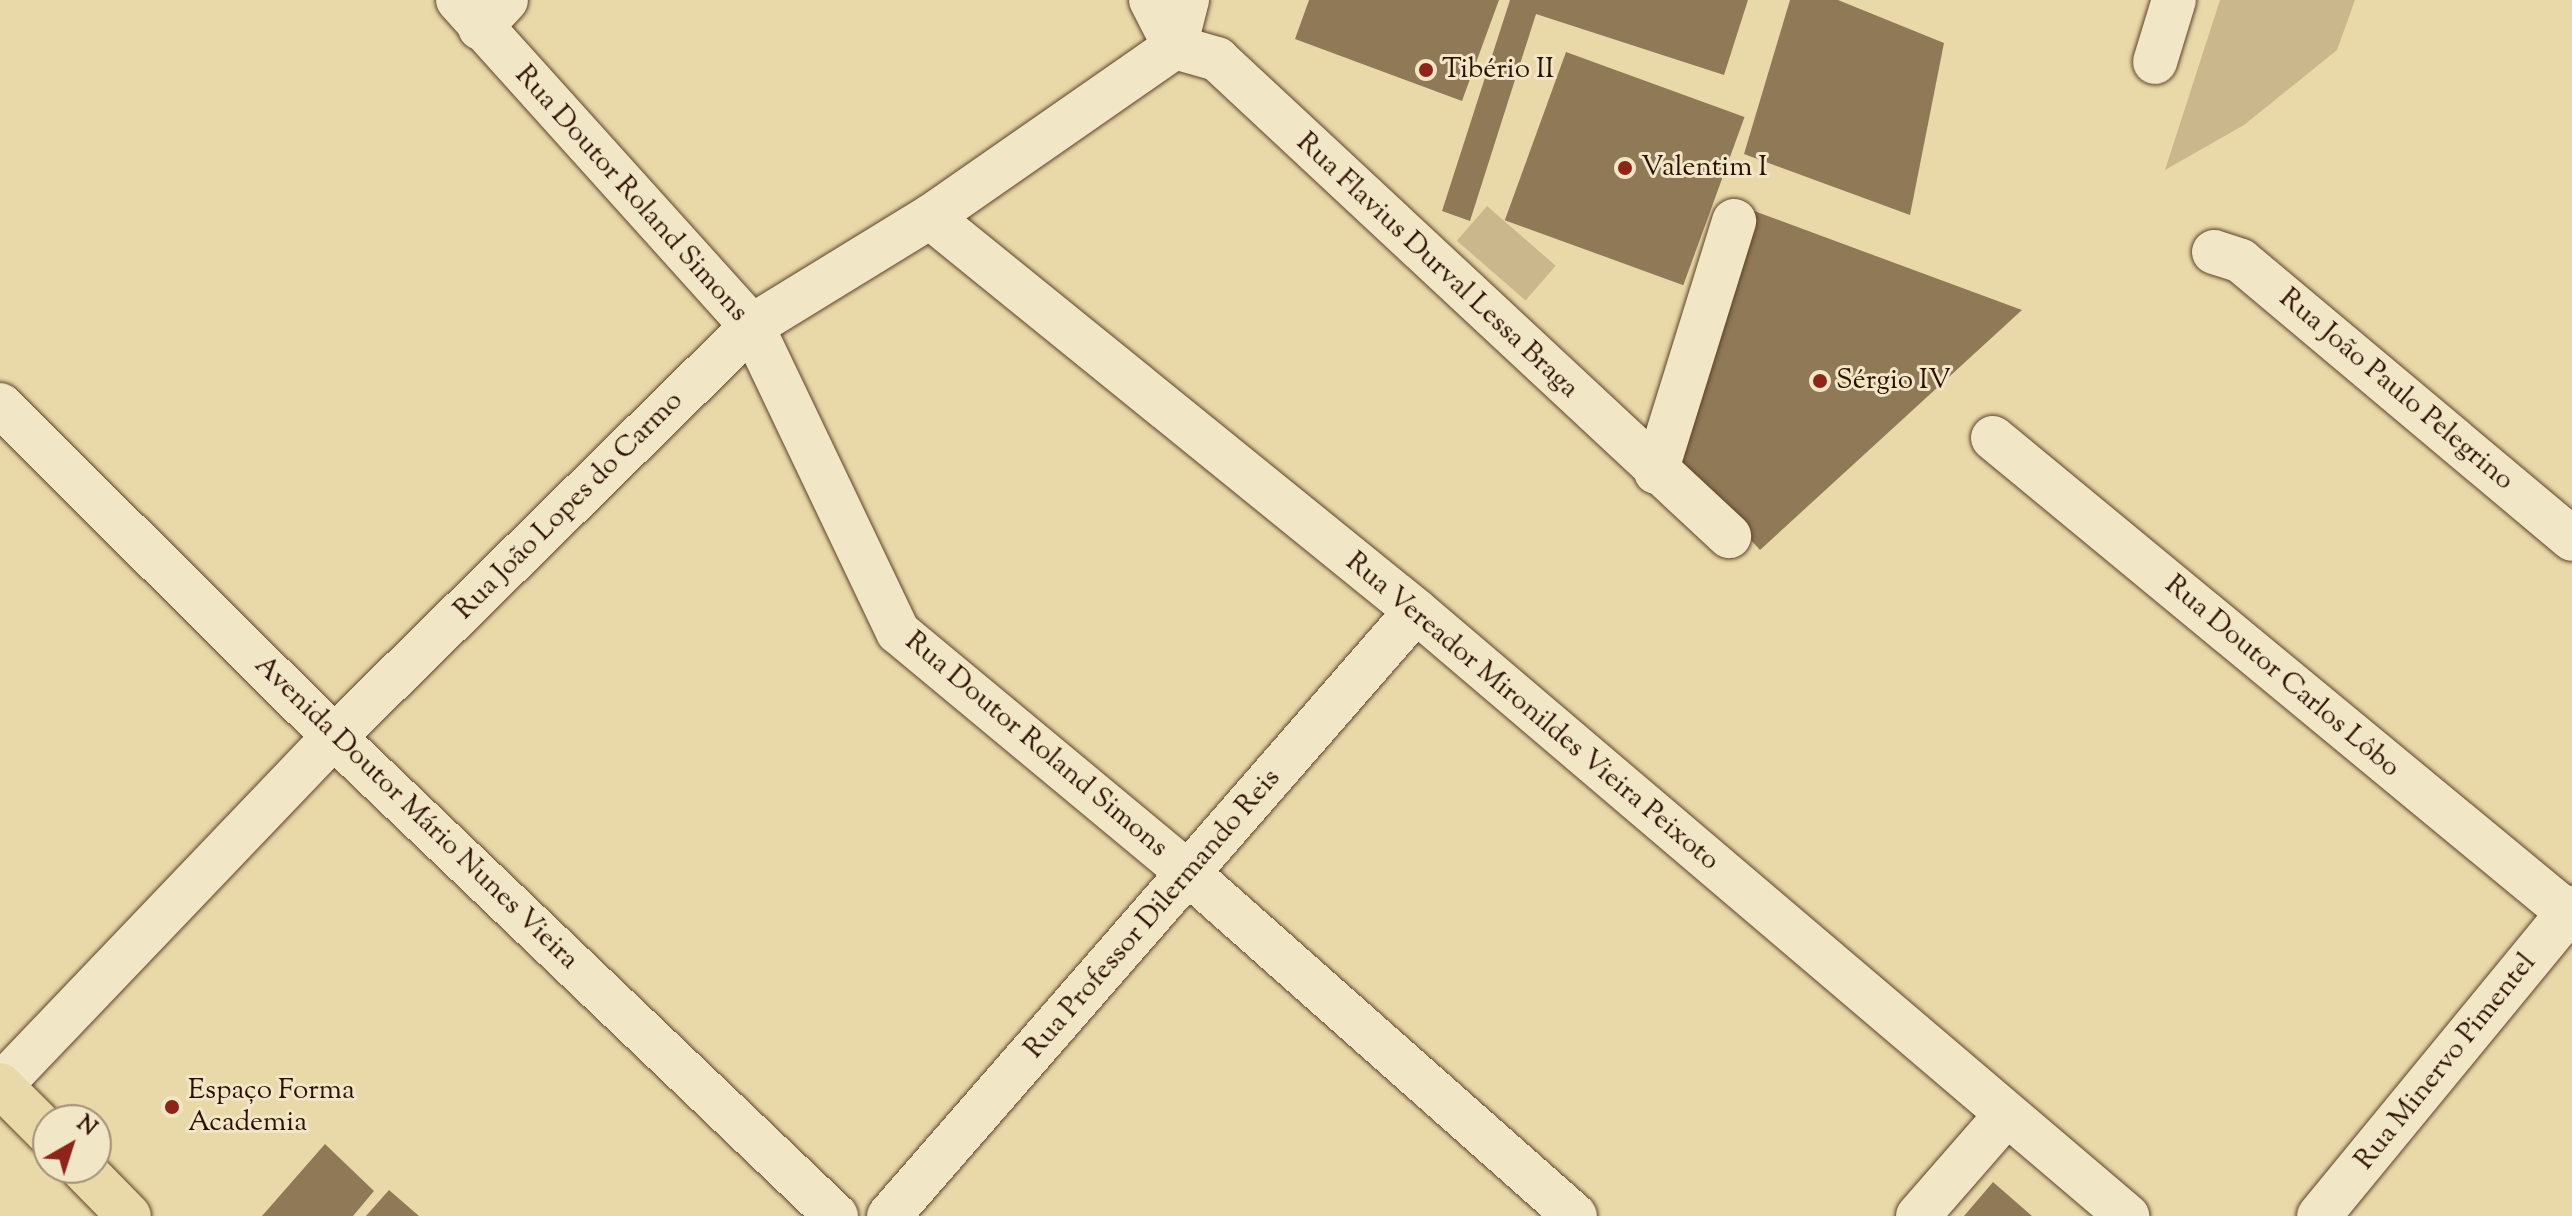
<!DOCTYPE html>
<meta charset="utf-8">
<style>
body{margin:0}
#map{position:relative;width:2572px;height:1216px;overflow:hidden;background:#ead9a8;font-family:"Sorts Mill Goudy",serif}
div>[style]{position:absolute}
[style*='--x']{left:calc(var(--x)*1px);top:calc(var(--y)*1px);width:calc(var(--w)*1px);rotate:calc(var(--a)*1deg)}
.green>*{inset:0;background:#cab78b;transform-origin:0 0}
.building>*{inset:0;background:#907957;transform-origin:0 0}
.roads{filter:drop-shadow(0 0 2px #5d422a) drop-shadow(0 0 2px #5d422a)}
.minor>*{height:44px;margin:-22px;padding:0 22px;transform-origin:22px;border-radius:22px;background:#f1e6c6}
.major>*{height:44px;margin:-22px;padding:0 22px;transform-origin:22px;border-radius:22px;background:#ead9a8}
.dots>*{width:22px;height:22px;translate:-50% -50%;box-sizing:border-box;border:4px solid #f1e6c6;border-radius:50%}
span{translate:-50% -50%;white-space:nowrap;text-align:center;line-height:1.15;-webkit-text-stroke:6px #f1e6c6;paint-order:stroke}
.poi-label{font-size:28px;color:#2e1000}
.left{translate:0 -50%;text-align:left}
.street-label{font-size:28px;color:#2e1000}
.north{position:absolute;left:32px;top:1104px;width:80px;height:80px;box-sizing:border-box;background:#f1e6c6;border:2px solid #a39077;border-radius:50%;rotate:39deg;font-size:22px;font-weight:700;line-height:32px;text-align:center;color:#2e1000}
.north::after{content:'';display:block;margin:auto;width:28px;height:36px;background:#8f2418;clip-path:polygon(50% 0,100% 100%,50% 72%,0 100%)}
</style>
<div id="map">
<div class="green">
<div style="clip-path:polygon(2220px 0,2355px 0,2337px 50px,2244px 125px,2165px 170px)"></div>
<div style="left:1487px;top:206px;width:91px;height:46px;rotate:41deg"></div>
</div>
<div class="building">
<div style="clip-path:polygon(1309px 0,1499px 0,1462px 101px,1295px 39px)"></div>
<div style="clip-path:polygon(1510px 0,1748px 0,1724px 75px,1536px 14px,1470px 221px,1442px 211px)"></div>
<div style="clip-path:polygon(1790px 0,1838px 0,1944px 43px,1910px 215px,1744px 154px)"></div>
<div style="left:1566px;top:52px;width:190px;height:179px;rotate:20deg"></div>
<div style="clip-path:polygon(1754px 211px,2022px 310px,1760px 550px,1671px 453px)"></div>
<div style="clip-path:polygon(325px 1144px,374px 1191px,353px 1216px,262px 1216px)"></div>
<div style="clip-path:polygon(1993px 1182px,2032px 1216px,1964px 1216px)"></div>
<div style="clip-path:polygon(389px 1190px,419px 1216px,366px 1216px)"></div>
</div>
<div class="roads">
<div class="minor">
<div style="--x:458;--y:0;--w:439;--a:48"></div>
<div style="--x:752;--y:326;--w:339;--a:64.5"></div>
<div style="--x:898;--y:632;--w:377;--a:39.7"></div>
<div style="--x:1188;--y:873;--w:517;--a:41.55"></div>
<div style="--x:1151;--y:0;--w:53;--a:62.9"></div>
<div style="--x:1175;--y:47;--w:44;--a:15.9"></div>
<div style="--x:1217;--y:59;--w:700;--a:42.97"></div>
<div style="--x:480;--y:28;--w:38;--a:-47"></div>
<div style="--x:2155;--y:62;--w:65;--a:-73"></div>
<div style="--x:930;--y:217;--w:626;--a:39.03"></div>
<div style="--x:1416;--y:611;--w:934;--a:40.39"></div>
<div style="--x:2214;--y:252;--w:28;--a:18"></div>
<div style="--x:2241;--y:261;--w:432;--a:40"></div>
<div style="--x:0;--y:405;--w:471;--a:44.8"></div>
<div style="--x:334;--y:737;--w:694;--a:43.66"></div>
<div style="--x:1993;--y:438;--w:751;--a:39.54"></div>
<div style="--x:1656;--y:472;--w:263;--a:-72.7"></div>
<div style="--x:0;--y:1086;--w:483;--a:-46.3"></div>
<div style="--x:334;--y:737;--w:586;--a:-44.52"></div>
<div style="--x:752;--y:326;--w:209;--a:-31.5"></div>
<div style="--x:930;--y:217;--w:298;--a:-34.8"></div>
<div style="--x:1175;--y:47;--w:49;--a:-75.7"></div>
<div style="--x:889;--y:1216;--w:802;--a:-48.94"></div>
<div style="--x:1918;--y:1216;--w:134;--a:-48.9"></div>
<div style="--x:2319;--y:1216;--w:399;--a:-50.6"></div>
</div>
<div class="major">
<div style="--x:0;--y:1085;--w:68;--a:45"></div>
<div style="--x:82;--y:1168;--w:67;--a:45.6"></div>
</div>
</div>
<div class="dots">
<div style="left:1426px;top:70px;background:#8f2418"></div>
<div style="left:1625px;top:168px;background:#8f2418"></div>
<div style="left:1820px;top:381px;background:#8f2418"></div>
<div style="left:172px;top:1107px;background:#8f2418"></div>
</div>
<div class="poi-label">
<span class="left" style="left:1442px;top:70px">Tibério II</span>
<span class="left" style="left:1641px;top:168px">Valentim I</span>
<span class="left" style="left:1836px;top:381px">Sérgio IV</span>
<span class="left" style="left:188px;top:1107px">Espaço Forma<br>Academia</span>
</div>
<div class="street-label">
<span style="left:631px;top:194px;rotate:48deg">Rua Doutor Roland Simons</span>
<span style="left:1437px;top:266px;rotate:43deg">Rua Flavius Durval Lessa Braga</span>
<span style="left:2396px;top:390px;rotate:40deg">Rua João Paulo Pelegrino</span>
<span style="left:569px;top:506px;rotate:-45deg">Rua João Lopes do Carmo</span>
<span style="left:2282px;top:677px;rotate:40deg">Rua Doutor Carlos Lôbo</span>
<span style="left:1532px;top:712px;rotate:40deg">Rua Vereador Mironildes Vieira Peixoto</span>
<span style="left:1036px;top:745px;rotate:40deg">Rua Doutor Roland Simons</span>
<span style="left:416px;top:813px;rotate:44deg">Avenida Doutor Mário Nunes Vieira</span>
<span style="left:1153px;top:914px;rotate:-49deg">Rua Professor Dilermando Reis</span>
<span style="left:2446px;top:1062px;rotate:-51deg">Rua Minervo Pimentel</span>
</div>
<div class="north">N</div>
</div>
